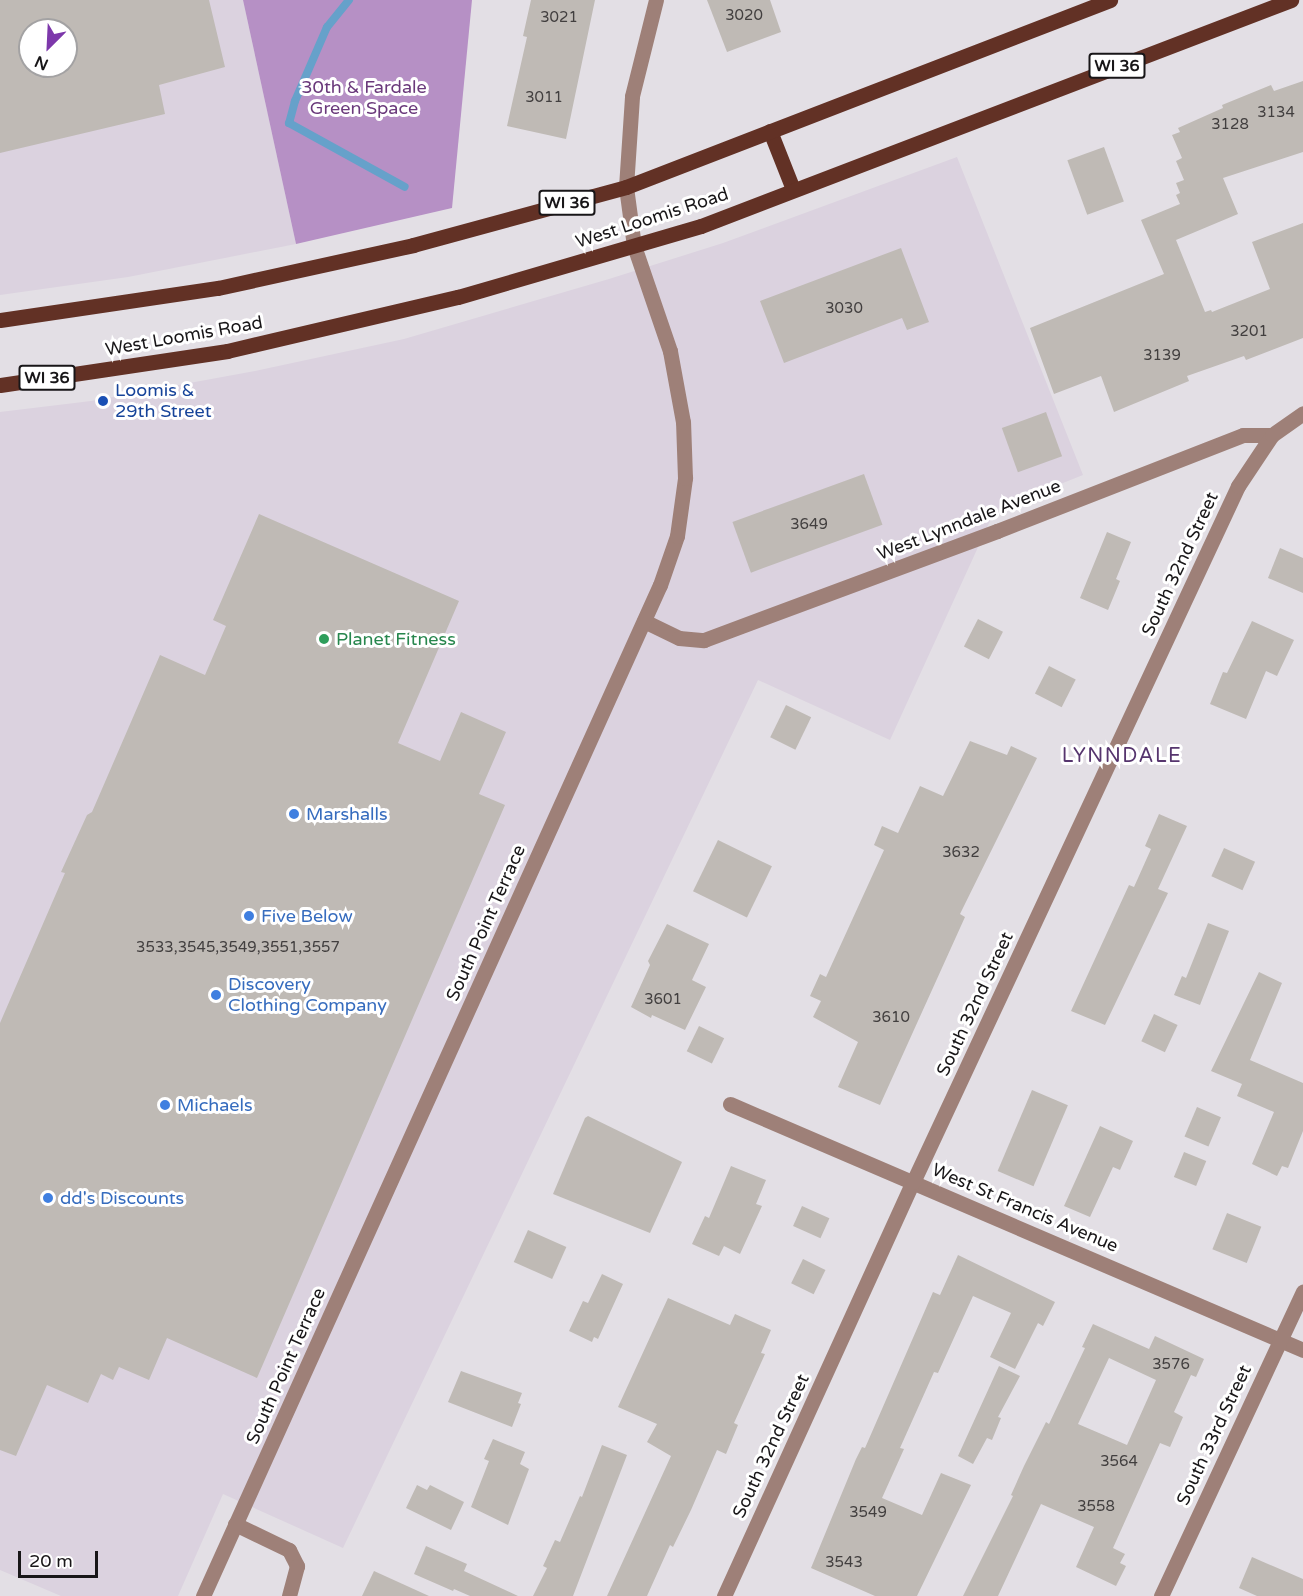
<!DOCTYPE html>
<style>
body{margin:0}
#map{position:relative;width:1303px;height:1596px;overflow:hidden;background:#e3dfe5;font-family:"Varela Round",sans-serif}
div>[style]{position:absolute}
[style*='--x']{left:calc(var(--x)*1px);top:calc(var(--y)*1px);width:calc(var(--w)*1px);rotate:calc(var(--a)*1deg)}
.built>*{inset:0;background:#dbd2df}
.forest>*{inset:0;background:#b690c5}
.stream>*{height:8px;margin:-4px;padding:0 4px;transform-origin:4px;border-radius:4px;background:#66a1ca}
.building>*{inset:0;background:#bfbab5;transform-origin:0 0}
.minor>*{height:15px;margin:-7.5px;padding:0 7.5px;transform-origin:7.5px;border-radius:7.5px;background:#9e8078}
.major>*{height:15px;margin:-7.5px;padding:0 7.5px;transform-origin:7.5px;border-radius:7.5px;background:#623125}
.dots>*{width:16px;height:16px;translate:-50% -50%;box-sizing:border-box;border:3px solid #fff;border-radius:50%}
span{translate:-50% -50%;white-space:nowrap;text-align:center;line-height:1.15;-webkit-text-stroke:6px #fff;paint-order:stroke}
.number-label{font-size:15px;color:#423f3f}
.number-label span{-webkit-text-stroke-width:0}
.shield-label span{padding:2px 4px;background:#fff;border:2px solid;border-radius:4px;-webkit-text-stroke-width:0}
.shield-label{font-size:16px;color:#181618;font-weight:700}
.park-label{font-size:18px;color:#6a397b}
.street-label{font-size:18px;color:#181618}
.transit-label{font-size:18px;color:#164399}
.left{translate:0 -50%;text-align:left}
.leisure-label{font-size:18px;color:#27864d}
.shop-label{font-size:18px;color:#366cbe}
.neighbourhood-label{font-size:20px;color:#56356e;letter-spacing:1.5px}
.north{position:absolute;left:18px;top:18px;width:60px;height:60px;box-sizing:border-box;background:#fff;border:2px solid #a3a2a3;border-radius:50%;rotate:204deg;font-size:16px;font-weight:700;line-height:24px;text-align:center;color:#181618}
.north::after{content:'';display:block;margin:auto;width:21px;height:27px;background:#7d38ab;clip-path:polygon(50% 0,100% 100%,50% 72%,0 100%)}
.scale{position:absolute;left:18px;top:1551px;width:80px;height:27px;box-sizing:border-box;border:3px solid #181618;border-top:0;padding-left:8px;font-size:18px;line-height:21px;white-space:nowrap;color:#181618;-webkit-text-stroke:4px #fff;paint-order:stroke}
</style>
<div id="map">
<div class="built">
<div style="clip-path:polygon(evenodd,0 0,243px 0,296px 244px,128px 277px,0 295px,0 0,30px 30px,66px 30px,66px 66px,30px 66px,30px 30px)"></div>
<div style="clip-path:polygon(957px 157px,1083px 475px,995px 510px,890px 740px,758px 680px,343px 1548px,223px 1494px,178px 1596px,61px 1596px,0 1570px,0 412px,91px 401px,255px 371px,404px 339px,609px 279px,723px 243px)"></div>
</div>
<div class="forest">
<div style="clip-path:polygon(243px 0,472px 0,452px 208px,296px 244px)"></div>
</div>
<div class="stream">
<div style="--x:349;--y:0;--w:35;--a:129"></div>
<div style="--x:327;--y:27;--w:81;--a:113.4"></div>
<div style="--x:295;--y:101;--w:23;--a:105"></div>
<div style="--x:289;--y:123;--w:132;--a:28.9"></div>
</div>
<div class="building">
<div style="clip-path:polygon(evenodd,0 0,209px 0,225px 67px,159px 85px,165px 114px,0 153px,0 0,30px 30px,66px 30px,66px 66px,30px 66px,30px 30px)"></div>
<div style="clip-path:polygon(531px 0,595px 0,566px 139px,507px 126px,527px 37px,523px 36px)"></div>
<div style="clip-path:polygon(707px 0,770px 0,781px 32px,727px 52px)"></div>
<div style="clip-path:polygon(1303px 81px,1303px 152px,1223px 178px,1238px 214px,1176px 240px,1205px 312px,1211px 310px,1212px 312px,1270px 289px,1252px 242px,1303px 223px,1303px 338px,1246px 360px,1244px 356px,1187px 376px,1189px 381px,1114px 412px,1101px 376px,1054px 394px,1030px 328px,1164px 274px,1141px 220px,1180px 204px,1176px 195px,1180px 193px,1176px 183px,1184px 180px,1176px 161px,1182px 158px,1172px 135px,1180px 132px,1178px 128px,1223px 108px,1222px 105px,1271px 85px,1274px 91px)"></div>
<div style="left:1104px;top:147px;width:58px;height:39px;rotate:70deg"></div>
<div style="clip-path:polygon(901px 248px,929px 322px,907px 330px,902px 318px,784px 363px,760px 301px)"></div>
<div style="left:1046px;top:412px;width:47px;height:47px;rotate:70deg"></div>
<div style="left:864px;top:474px;width:54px;height:140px;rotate:70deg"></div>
<div style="clip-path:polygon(259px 514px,459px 601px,398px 743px,440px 761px,461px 712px,506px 732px,479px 794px,505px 805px,257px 1378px,167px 1338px,149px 1380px,119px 1367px,113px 1380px,101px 1374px,88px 1403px,47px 1385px,16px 1456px,0 1450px,0 1023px,65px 873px,61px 872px,87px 815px,92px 812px,160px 655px,205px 675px,226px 626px,213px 620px)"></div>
<div style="clip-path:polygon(1107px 532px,1131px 542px,1116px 579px,1120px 581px,1108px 610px,1080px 598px)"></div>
<div style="clip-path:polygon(1280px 548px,1303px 558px,1303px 593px,1268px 578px)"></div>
<div style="left:978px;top:619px;width:28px;height:31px;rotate:27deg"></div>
<div style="clip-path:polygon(1252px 621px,1294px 640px,1277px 676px,1266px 671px,1246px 719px,1210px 704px,1223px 672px,1227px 673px)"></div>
<div style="left:1049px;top:666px;width:30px;height:31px;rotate:27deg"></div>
<div style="left:786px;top:705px;width:28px;height:36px;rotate:26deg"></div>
<div style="clip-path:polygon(970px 741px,1007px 755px,1011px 746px,1037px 758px,960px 914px,965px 917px,880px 1105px,838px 1087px,858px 1042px,813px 1017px,821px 1001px,810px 996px,820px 974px,826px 977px,884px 850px,874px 845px,882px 826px,898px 833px,920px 786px,943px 796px)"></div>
<div style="clip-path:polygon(1159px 814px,1187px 826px,1158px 889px,1168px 893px,1105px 1025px,1071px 1011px,1129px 885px,1134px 887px,1151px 849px,1145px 846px)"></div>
<div style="left:718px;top:840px;width:60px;height:57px;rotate:26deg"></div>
<div style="left:1224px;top:848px;width:34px;height:31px;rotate:24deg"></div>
<div style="clip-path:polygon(1208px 923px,1229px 931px,1200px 1005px,1174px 995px,1182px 976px,1186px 978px)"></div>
<div style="clip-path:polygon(667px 924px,709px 944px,692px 980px,706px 987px,685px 1030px,652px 1015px,651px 1018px,631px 1007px,650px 965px,648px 961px)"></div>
<div style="clip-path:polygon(1259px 972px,1282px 983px,1250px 1060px,1303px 1083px,1303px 1131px,1288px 1168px,1282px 1166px,1277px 1176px,1252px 1164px,1274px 1112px,1237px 1096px,1242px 1084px,1211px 1071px)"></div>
<div style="left:1154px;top:1014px;width:26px;height:30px;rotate:25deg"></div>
<div style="left:699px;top:1026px;width:28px;height:28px;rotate:26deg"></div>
<div style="left:1032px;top:1090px;width:39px;height:88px;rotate:23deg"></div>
<div style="left:1197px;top:1107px;width:26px;height:32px;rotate:23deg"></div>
<div style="clip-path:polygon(588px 1116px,682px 1162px,650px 1233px,553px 1194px,585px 1118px)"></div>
<div style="clip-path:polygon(1100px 1126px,1133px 1141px,1120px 1170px,1113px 1167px,1090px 1217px,1064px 1206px)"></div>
<div style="left:1184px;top:1152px;width:24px;height:27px;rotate:22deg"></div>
<div style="clip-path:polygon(731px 1166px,766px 1180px,756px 1204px,762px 1206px,740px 1254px,724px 1246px,719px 1256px,692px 1244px,705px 1216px,709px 1218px)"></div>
<div style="left:802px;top:1206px;width:30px;height:22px;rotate:24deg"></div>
<div style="left:1227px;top:1213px;width:37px;height:39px;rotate:22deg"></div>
<div style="left:528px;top:1230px;width:42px;height:35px;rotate:24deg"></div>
<div style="clip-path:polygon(958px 1255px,1055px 1302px,1043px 1326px,1038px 1323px,1015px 1369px,990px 1357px,1011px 1313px,973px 1296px,938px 1373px,934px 1372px,900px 1448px,904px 1449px,882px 1498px,922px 1515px,941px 1473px,971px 1485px,917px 1596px,875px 1596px,811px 1568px,856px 1459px,862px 1447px,865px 1448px,933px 1292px,940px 1295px)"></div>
<div style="left:803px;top:1259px;width:25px;height:27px;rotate:26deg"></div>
<div style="clip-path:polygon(602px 1274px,623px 1284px,598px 1339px,594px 1337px,592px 1342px,569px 1331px,583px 1301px,588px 1303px)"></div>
<div style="clip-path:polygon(668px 1298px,730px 1325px,735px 1314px,771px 1330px,761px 1353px,765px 1354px,734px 1423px,738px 1425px,726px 1454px,717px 1450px,691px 1510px,673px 1547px,670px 1545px,647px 1596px,607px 1596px,671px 1456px,647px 1442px,657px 1424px,618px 1407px)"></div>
<div style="clip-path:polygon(evenodd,1093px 1324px,1149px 1349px,1155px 1336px,1204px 1359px,1196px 1377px,1191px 1375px,1174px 1412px,1183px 1417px,1170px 1447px,1160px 1443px,1113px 1548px,1125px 1554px,1120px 1563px,1126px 1566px,1116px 1586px,1076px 1567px,1094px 1527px,1041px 1504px,998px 1596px,963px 1596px,1013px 1496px,1011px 1495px,1024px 1466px,1046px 1422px,1049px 1424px,1085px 1348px,1082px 1347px,1093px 1324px,1109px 1358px,1156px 1380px,1127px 1445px,1078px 1424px,1109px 1358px)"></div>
<div style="clip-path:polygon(999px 1366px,1020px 1376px,998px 1417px,1001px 1418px,992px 1440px,987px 1438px,973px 1464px,958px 1456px)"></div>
<div style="clip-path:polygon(461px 1371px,522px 1393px,518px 1403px,521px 1404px,512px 1427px,448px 1402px)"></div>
<div style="clip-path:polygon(493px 1439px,525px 1452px,520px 1464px,529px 1469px,508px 1525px,471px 1507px,489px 1461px,484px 1459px)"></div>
<div style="clip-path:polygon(602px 1445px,627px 1455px,573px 1596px,533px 1596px,547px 1568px,543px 1566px,555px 1540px,560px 1542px,580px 1496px,582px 1497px)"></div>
<div style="clip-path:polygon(417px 1485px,427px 1490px,430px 1485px,464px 1502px,451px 1530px,406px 1508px)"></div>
<div style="clip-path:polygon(426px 1546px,467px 1564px,464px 1571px,518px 1596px,470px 1596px,454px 1589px,453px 1591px,414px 1574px)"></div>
<div style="clip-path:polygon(1252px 1557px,1303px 1579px,1303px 1596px,1257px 1596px,1239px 1588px)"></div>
<div style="clip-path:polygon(374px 1571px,429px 1596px,362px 1596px)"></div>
</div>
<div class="minor">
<div style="--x:644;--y:621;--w:39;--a:26"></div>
<div style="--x:679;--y:638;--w:25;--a:5"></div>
<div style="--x:704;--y:640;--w:313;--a:-20.4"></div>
<div style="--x:997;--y:531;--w:264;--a:-21.3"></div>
<div style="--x:1243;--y:435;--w:29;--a:0"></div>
<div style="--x:730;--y:1104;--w:624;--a:23.23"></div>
<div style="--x:235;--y:1524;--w:60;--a:25.7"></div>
<div style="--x:289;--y:1550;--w:18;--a:63"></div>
<div style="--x:297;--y:1566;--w:31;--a:105"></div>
<div style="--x:203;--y:1596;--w:1109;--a:-65.68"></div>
<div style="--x:660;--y:585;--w:52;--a:-70.9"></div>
<div style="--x:677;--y:536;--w:59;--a:-82.1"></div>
<div style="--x:685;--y:478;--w:56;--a:-92"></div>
<div style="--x:683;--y:422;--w:72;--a:-100.4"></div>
<div style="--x:670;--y:351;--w:111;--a:-108.9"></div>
<div style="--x:634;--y:246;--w:60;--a:-97.7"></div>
<div style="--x:626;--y:187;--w:91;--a:-86.2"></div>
<div style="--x:632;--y:96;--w:99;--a:-76"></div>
<div style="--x:724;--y:1596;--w:455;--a:-65.5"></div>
<div style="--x:913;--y:1182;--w:768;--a:-64.97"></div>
<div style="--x:1238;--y:486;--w:61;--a:-56.3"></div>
<div style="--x:1272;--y:435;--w:38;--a:-35"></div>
<div style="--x:1161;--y:1596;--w:336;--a:-65"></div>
</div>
<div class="major">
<div style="--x:770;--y:131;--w:62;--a:68.4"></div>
<div style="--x:0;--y:320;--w:220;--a:-8.4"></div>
<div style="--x:218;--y:288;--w:200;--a:-12.4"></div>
<div style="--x:413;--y:245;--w:221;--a:-15.2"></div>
<div style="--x:626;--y:187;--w:519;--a:-21.12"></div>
<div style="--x:0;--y:385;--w:230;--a:-8.5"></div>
<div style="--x:227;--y:351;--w:237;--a:-13.2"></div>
<div style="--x:458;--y:297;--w:253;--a:-16.3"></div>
<div style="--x:701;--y:226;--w:632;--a:-20.96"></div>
</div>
<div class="dots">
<div style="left:103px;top:401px;background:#1a4fb4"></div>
<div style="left:324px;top:639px;background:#2e9e5b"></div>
<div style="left:294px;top:814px;background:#3f7fe0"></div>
<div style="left:249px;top:916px;background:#3f7fe0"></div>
<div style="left:216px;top:995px;background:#3f7fe0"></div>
<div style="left:165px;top:1105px;background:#3f7fe0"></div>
<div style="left:48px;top:1198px;background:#3f7fe0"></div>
</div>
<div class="number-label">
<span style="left:744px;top:16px">3020</span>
<span style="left:559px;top:18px">3021</span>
<span style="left:544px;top:98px">3011</span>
<span style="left:1276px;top:113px">3134</span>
<span style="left:1230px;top:125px">3128</span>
<span style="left:844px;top:309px">3030</span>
<span style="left:1249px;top:332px">3201</span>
<span style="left:1162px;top:356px">3139</span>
<span style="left:809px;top:525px">3649</span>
<span style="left:961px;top:853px">3632</span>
<span style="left:238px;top:948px">3533,3545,3549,3551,3557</span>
<span style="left:663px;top:1000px">3601</span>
<span style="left:891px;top:1018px">3610</span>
<span style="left:1171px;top:1365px">3576</span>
<span style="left:1119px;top:1462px">3564</span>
<span style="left:1096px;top:1507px">3558</span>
<span style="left:868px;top:1513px">3549</span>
<span style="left:844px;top:1563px">3543</span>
</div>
<div class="shield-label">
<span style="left:1117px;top:66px">WI 36</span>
<span style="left:567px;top:203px">WI 36</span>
<span style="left:47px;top:378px">WI 36</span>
</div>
<div class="park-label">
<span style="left:364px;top:98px">30th &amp; Fardale<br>Green Space</span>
</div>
<div class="street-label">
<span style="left:652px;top:218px;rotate:-18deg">West Loomis Road</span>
<span style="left:184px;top:336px;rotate:-10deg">West Loomis Road</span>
<span style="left:969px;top:520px;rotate:-21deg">West Lynndale Avenue</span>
<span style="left:1180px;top:564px;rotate:-65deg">South 32nd Street</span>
<span style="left:486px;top:923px;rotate:-66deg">South Point Terrace</span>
<span style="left:975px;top:1004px;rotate:-65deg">South 32nd Street</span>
<span style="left:1025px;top:1208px;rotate:23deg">West St Francis Avenue</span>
<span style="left:286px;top:1366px;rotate:-66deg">South Point Terrace</span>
<span style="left:1214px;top:1435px;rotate:-65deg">South 33rd Street</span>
<span style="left:771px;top:1446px;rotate:-65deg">South 32nd Street</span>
</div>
<div class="transit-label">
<span class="left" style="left:115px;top:401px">Loomis &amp;<br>29th Street</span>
</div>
<div class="leisure-label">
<span class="left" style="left:336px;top:639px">Planet Fitness</span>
</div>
<div class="shop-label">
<span class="left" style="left:306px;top:814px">Marshalls</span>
<span class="left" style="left:261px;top:916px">Five Below</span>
<span class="left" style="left:228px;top:995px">Discovery<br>Clothing Company</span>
<span class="left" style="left:177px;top:1105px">Michaels</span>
<span class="left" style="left:60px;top:1198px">dd's Discounts</span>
</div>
<div class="neighbourhood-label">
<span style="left:1122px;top:756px">LYNNDALE</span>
</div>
<div class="north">N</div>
<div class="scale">20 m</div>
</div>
